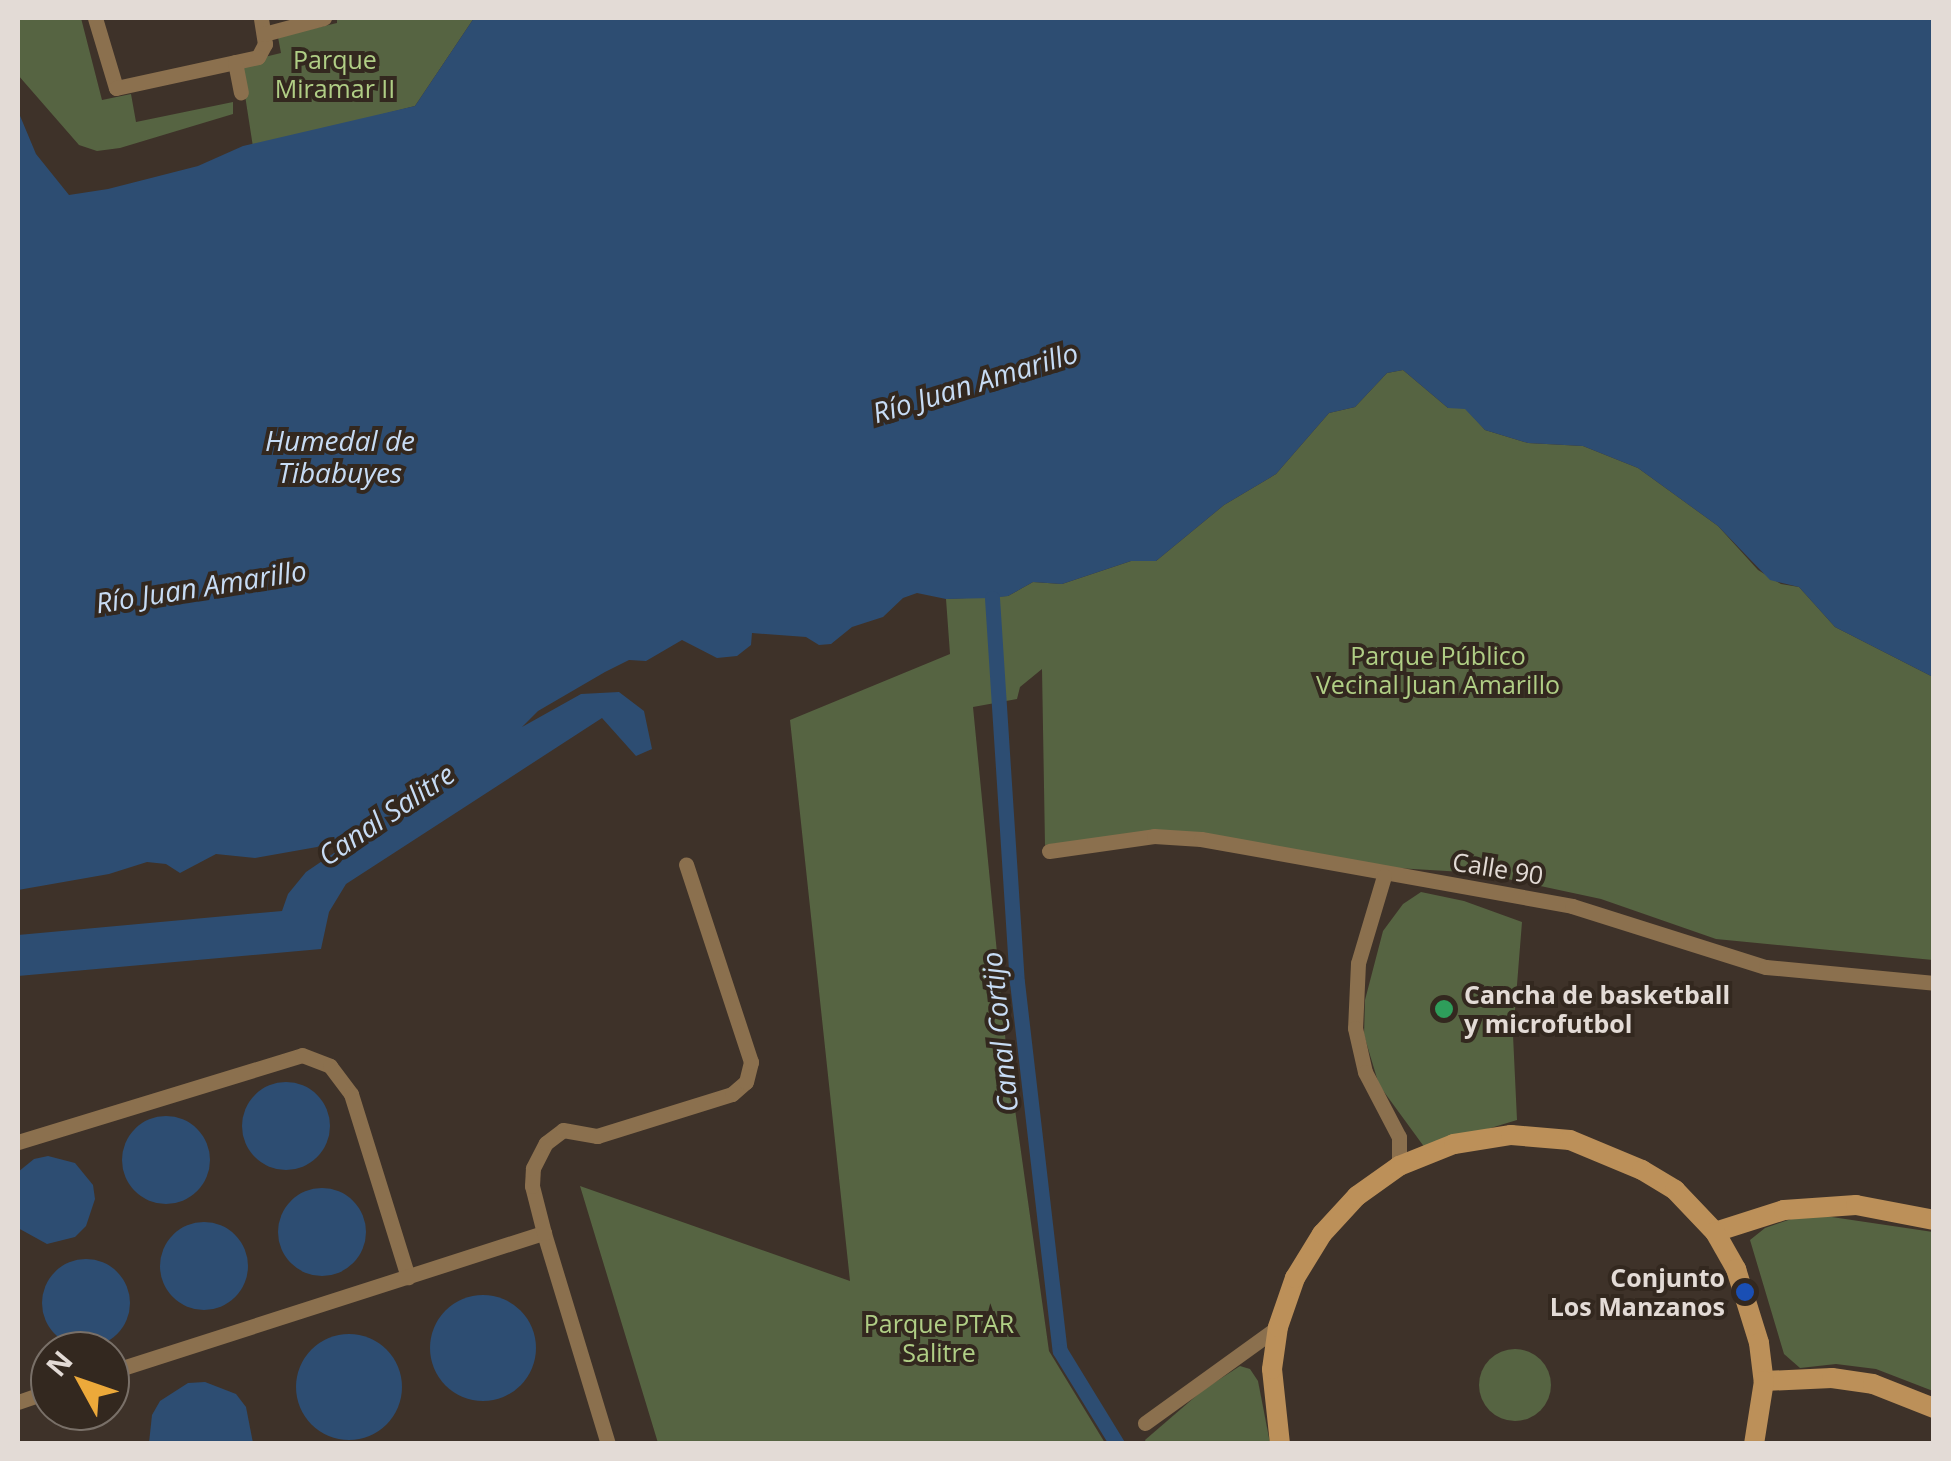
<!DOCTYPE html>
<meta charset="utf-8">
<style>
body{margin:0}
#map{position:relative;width:1951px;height:1461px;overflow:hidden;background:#3e3229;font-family:"Open Sans",sans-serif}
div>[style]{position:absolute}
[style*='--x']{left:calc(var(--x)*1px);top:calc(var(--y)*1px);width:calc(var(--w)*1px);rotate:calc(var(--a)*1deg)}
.green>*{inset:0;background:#566442}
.round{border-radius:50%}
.water>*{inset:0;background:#2d4d72}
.canal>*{height:15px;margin:-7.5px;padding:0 7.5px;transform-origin:7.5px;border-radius:7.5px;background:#2d4d72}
.street>*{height:15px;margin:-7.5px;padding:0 7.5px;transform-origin:7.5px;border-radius:7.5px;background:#8b704e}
.secondary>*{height:20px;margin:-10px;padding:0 10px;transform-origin:10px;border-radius:10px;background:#bc9059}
.dots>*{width:28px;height:28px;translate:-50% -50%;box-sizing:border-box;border:5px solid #33281f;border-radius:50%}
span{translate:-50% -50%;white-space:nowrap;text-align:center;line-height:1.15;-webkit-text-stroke:8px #33281f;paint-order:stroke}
.park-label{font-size:25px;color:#b0ce85}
.street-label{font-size:25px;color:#e3dbd6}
.poi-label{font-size:25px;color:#e3dbd6;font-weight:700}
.left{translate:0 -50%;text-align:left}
.right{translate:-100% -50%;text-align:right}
.water-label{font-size:28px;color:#c7dcf5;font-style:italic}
.frame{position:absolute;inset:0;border:20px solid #e3dbd6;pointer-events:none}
.north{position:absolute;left:30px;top:1331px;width:100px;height:100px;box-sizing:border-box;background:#33281f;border:2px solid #797068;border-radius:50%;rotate:310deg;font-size:28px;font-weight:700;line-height:40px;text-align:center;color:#e3dbd6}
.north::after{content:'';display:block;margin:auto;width:35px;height:45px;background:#eca93a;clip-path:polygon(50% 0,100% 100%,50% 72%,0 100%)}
</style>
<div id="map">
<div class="green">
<div style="clip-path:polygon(18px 18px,81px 18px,102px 100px,131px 94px,136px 122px,233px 102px,233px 114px,120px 148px,97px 151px,79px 145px,18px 75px)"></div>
<div style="clip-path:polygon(337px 18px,474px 18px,415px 106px,253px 147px,240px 63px,281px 53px,278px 37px,337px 23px)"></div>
<div style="clip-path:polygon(1403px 370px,1448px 408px,1465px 408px,1485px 430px,1528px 443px,1583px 446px,1638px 468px,1718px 526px,1758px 570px,1781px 584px,1799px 587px,1835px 627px,1933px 677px,1933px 960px,1716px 939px,1601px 899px,1480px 873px,1363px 866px,1164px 831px,1045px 845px,1042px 669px,1020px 687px,1017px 699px,973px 707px,1006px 1045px,1049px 1351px,1105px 1443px,658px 1443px,580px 1186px,850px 1281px,790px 720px,950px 654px,946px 599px,1008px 596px,1033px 582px,1062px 584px,1131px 561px,1156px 561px,1224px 505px,1276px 474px,1329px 413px,1355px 407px,1387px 373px)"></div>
<div style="clip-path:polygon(1421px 892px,1464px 901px,1522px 922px,1513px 1035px,1517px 1120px,1425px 1148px,1379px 1085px,1364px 1035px,1365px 1000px,1383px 931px,1403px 904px)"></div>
<div style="clip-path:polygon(1825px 1216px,1933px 1232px,1933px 1391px,1876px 1369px,1836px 1364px,1800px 1368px,1784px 1354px,1750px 1240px,1765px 1228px,1794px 1218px)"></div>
<div class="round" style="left:1479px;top:1349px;width:72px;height:72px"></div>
<div style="clip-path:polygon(1240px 1366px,1250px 1369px,1258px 1381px,1270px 1443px,1147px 1444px,1145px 1440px,1203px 1390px)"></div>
</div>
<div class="water">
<div style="clip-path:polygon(474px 18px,1933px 18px,1933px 677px,1835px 627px,1799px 587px,1770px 580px,1718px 526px,1638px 468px,1583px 446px,1528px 443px,1485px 430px,1465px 409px,1448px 408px,1403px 370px,1387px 373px,1355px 407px,1329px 413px,1276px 474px,1224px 505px,1156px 561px,1131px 561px,1062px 584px,1033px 582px,1008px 596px,992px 598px,946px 599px,917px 593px,903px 598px,883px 617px,852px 627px,831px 644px,819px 645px,806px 637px,752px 633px,751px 645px,737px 656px,717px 658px,682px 640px,646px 661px,629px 660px,605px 672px,538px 711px,522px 727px,581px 694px,619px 692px,644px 711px,652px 749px,636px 756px,602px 718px,346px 884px,329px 912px,321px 949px,18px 976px,18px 935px,282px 911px,288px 894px,306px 872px,384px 819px,317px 847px,255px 858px,216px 854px,180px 873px,166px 864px,147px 862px,109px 874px,18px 890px,18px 111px,36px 154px,69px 195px,108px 189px,198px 166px,243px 146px,415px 106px)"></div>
<div class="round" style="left:242px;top:1082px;width:88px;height:88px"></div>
<div class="round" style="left:122px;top:1116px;width:88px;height:88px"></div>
<div style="clip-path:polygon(48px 1156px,75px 1163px,93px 1185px,95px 1199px,86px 1226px,75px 1237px,47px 1244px,18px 1228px,18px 1172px,34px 1159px)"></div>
<div class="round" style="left:278px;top:1188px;width:88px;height:88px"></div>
<div class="round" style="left:160px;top:1222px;width:88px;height:88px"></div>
<div class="round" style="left:42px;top:1259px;width:88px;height:88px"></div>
<div class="round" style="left:430px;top:1295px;width:106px;height:106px"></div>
<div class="round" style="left:296px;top:1334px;width:106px;height:106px"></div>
<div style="clip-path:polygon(205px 1382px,236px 1394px,246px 1407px,253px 1443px,149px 1443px,152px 1415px,160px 1401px,188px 1383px)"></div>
</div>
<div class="canal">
<div style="--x:992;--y:598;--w:385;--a:86.3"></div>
<div style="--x:1017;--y:982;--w:371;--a:83.4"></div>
<div style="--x:1060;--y:1351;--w:109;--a:58.5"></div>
</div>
<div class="street">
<div style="--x:95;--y:18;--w:73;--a:73.3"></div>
<div style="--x:116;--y:88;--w:145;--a:-12.3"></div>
<div style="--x:258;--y:57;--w:15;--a:-62"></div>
<div style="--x:265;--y:44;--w:26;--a:-99"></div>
<div style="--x:264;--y:34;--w:62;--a:-14.9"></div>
<div style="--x:235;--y:62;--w:31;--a:79"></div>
<div style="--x:1049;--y:851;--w:106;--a:-8.1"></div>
<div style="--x:1154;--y:836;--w:47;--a:3.7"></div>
<div style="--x:1201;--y:839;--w:377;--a:10.2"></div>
<div style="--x:1572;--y:906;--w:203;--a:17.5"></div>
<div style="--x:1766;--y:967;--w:169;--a:5.4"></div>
<div style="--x:1384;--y:876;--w:91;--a:106.6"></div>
<div style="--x:1358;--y:963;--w:65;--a:92.6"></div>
<div style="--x:1355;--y:1028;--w:45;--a:77.2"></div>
<div style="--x:1365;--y:1072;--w:73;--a:62.4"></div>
<div style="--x:1399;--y:1137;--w:29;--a:90"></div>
<div style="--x:18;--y:1142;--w:297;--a:-17"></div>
<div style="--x:302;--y:1055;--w:30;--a:21"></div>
<div style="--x:330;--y:1066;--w:35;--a:53"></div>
<div style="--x:351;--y:1094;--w:192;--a:72.7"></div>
<div style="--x:110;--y:1372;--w:456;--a:-17.8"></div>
<div style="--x:18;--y:1402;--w:34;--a:-19"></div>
<div style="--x:1145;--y:1423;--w:164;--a:-35.8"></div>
<div style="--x:608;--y:1444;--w:220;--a:-106.9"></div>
<div style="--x:544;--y:1233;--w:49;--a:-104.3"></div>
<div style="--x:532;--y:1186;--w:18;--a:-87"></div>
<div style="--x:533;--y:1168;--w:28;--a:-63"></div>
<div style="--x:546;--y:1143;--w:21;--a:-37"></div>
<div style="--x:563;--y:1130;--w:35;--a:10"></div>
<div style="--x:597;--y:1136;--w:141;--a:-17.3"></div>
<div style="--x:732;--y:1094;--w:18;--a:-41"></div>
<div style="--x:746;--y:1082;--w:21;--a:-76"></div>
<div style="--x:751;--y:1062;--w:208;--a:-108.2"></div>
</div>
<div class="secondary">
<div style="--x:1715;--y:1232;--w:72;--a:-17.7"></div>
<div style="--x:1784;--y:1210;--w:72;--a:-4"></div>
<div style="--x:1856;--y:1205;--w:79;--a:10.9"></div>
<div style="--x:1764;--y:1381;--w:68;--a:-2.5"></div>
<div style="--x:1832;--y:1378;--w:41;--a:8.3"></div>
<div style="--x:1873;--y:1384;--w:66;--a:21.5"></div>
<div style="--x:1280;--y:1444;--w:75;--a:-96.1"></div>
<div style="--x:1272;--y:1369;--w:42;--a:-81.9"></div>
<div style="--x:1278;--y:1327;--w:52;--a:-70.9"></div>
<div style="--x:1295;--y:1278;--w:52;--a:-58.5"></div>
<div style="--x:1322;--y:1234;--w:52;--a:-47.4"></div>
<div style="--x:1357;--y:1196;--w:52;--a:-35.5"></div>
<div style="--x:1399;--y:1166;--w:59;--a:-21.8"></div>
<div style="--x:1454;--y:1144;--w:58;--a:-9"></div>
<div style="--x:1511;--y:1135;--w:59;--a:4.8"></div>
<div style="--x:1570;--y:1140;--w:78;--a:22.6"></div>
<div style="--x:1642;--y:1170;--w:39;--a:31"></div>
<div style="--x:1675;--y:1190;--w:58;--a:46.4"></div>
<div style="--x:1715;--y:1232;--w:43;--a:60.4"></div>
<div style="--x:1736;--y:1269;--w:77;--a:72.7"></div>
<div style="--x:1759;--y:1343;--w:38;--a:83"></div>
<div style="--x:1764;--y:1381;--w:64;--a:99"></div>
</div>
<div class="dots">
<div style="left:1444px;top:1009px;background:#2e9e5b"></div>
<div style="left:1745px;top:1292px;background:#1a4fb4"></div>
</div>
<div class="park-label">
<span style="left:335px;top:74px">Parque<br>Miramar II</span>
<span style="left:1438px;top:670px">Parque Público<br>Vecinal Juan Amarillo</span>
<span style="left:939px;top:1338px">Parque PTAR<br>Salitre</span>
</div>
<div class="street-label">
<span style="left:1498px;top:868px;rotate:9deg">Calle 90</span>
</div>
<div class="poi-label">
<span class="left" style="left:1464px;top:1009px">Cancha de basketball<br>y microfutbol</span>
<span class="right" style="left:1725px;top:1292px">Conjunto<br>Los Manzanos</span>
</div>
<div class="water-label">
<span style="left:975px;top:382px;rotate:-17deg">Río Juan Amarillo</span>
<span style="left:340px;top:456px">Humedal de<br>Tibabuyes</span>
<span style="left:201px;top:586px;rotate:-9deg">Río Juan Amarillo</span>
<span style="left:386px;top:814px;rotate:-34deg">Canal Salitre</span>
<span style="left:999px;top:1032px;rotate:-96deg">Canal Cortijo</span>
</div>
<div class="frame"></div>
<div class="north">N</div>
</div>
